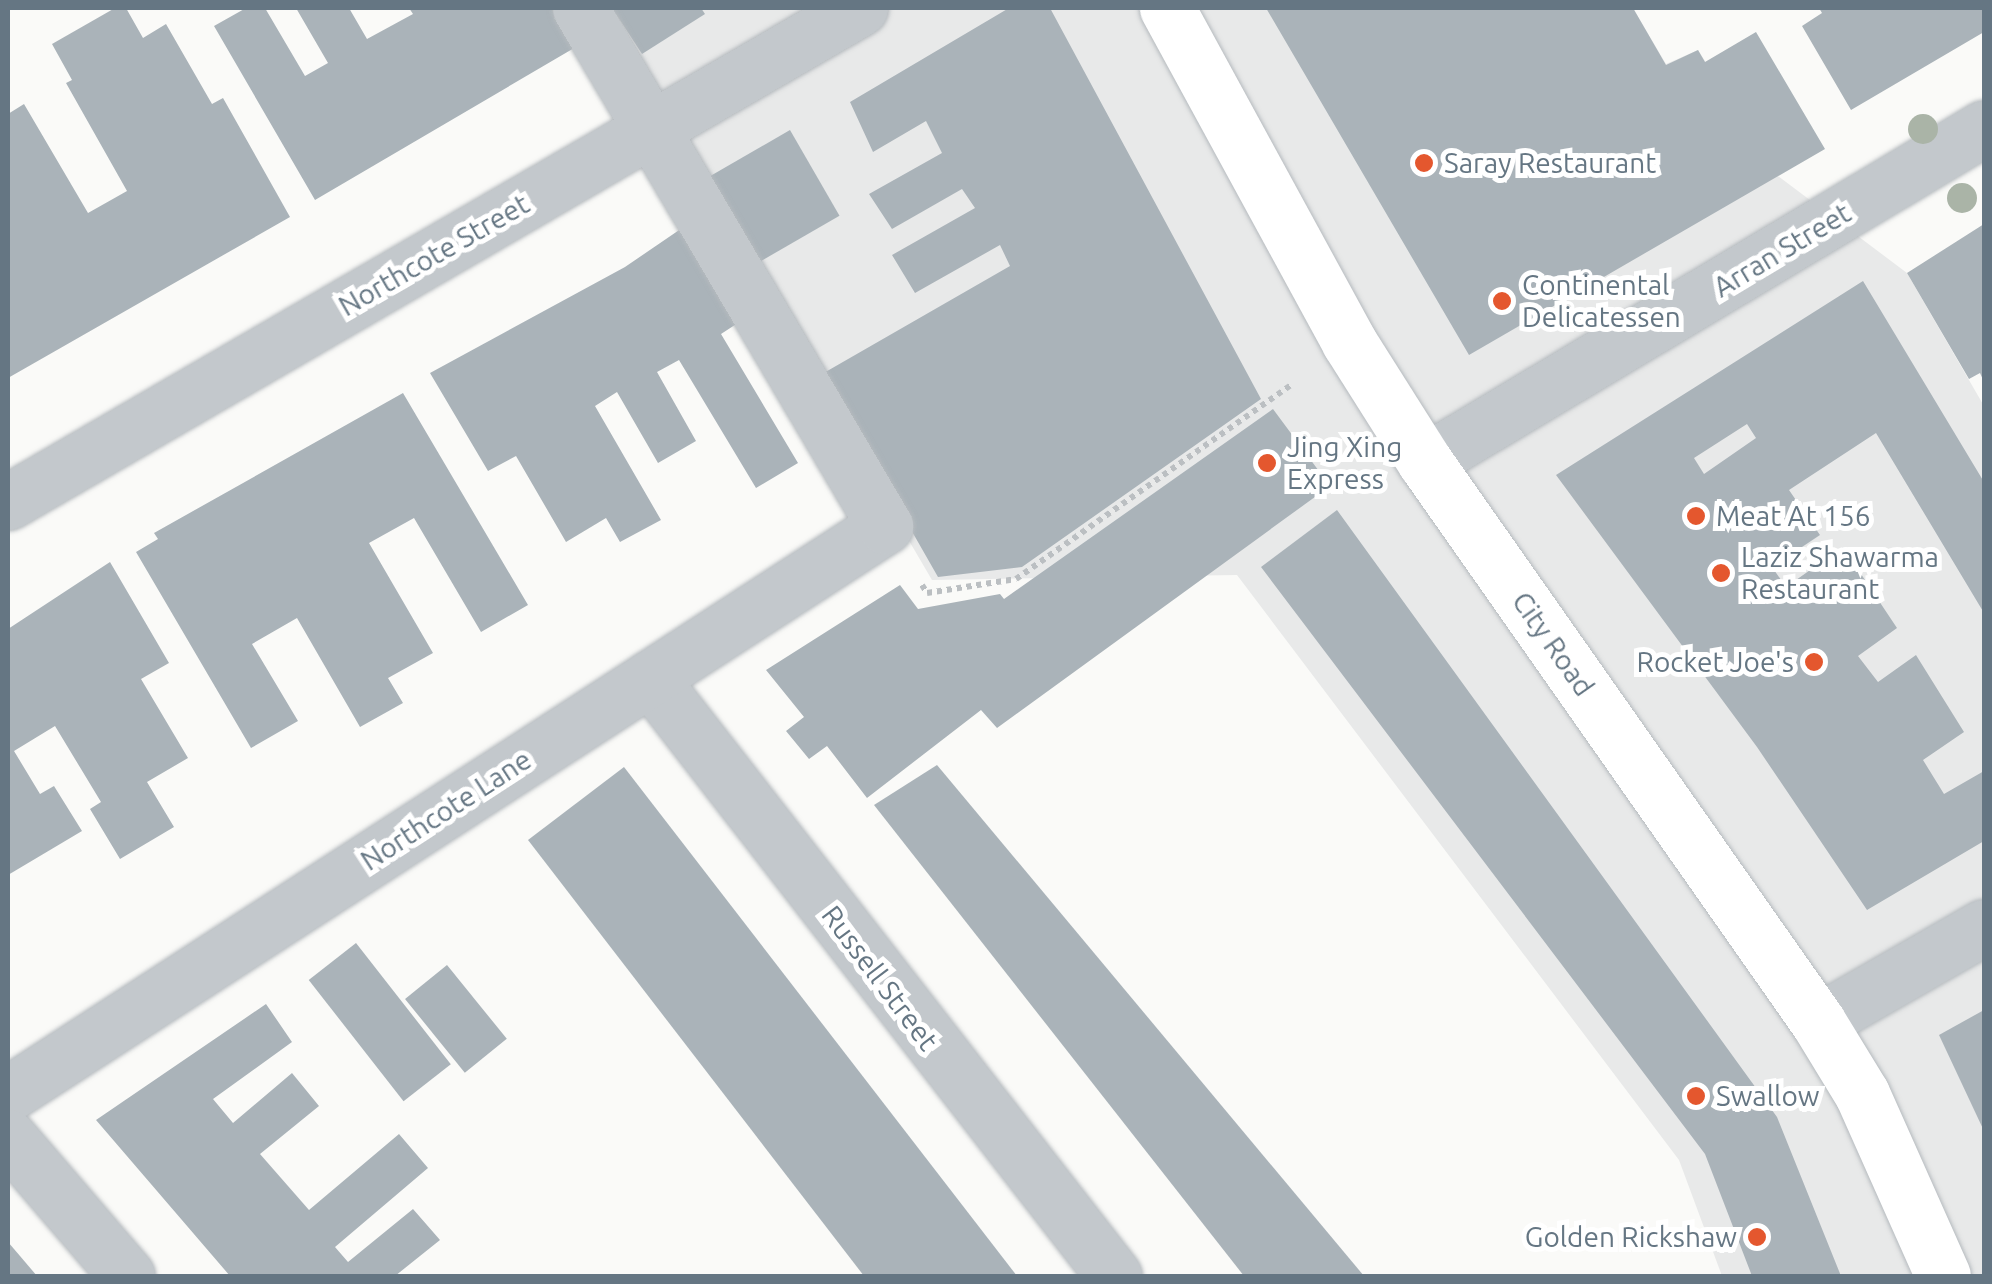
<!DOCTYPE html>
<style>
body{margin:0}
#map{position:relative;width:1992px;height:1284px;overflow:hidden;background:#fafaf8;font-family:Ubuntu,sans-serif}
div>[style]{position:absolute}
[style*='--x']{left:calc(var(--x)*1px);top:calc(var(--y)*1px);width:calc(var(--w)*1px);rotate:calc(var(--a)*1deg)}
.built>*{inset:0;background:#e8e9e9}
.building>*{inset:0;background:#aab3b9;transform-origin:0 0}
.path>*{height:6px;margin-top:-3px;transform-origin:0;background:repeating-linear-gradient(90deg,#bbbfc2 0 5px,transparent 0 10px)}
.roads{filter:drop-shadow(0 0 2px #b5babe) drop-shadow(0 0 2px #b5babe)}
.minor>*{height:55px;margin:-27.5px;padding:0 27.5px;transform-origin:27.5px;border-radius:27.5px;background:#c3c8cc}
.major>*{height:55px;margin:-27.5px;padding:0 27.5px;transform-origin:27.5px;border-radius:27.5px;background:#fff}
.trees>*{width:30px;height:30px;margin:-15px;border-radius:50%;background:#aab4a7}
.dots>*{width:28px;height:28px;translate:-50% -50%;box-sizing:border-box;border:5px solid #fff;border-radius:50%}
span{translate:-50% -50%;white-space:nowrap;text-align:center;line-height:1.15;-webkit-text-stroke:10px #fff;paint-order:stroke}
.poi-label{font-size:28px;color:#657683}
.left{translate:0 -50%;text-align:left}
.right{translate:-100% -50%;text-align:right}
.street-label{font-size:28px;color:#657683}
.frame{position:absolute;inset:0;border:10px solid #657683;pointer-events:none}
</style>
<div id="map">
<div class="built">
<div style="clip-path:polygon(597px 8px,1633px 8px,1666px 64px,1698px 50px,1778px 176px,1907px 273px,1984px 406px,1984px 1276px,1722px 1276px,1679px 1160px,1237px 575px,932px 580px)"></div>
</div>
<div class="building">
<div style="clip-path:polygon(115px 8px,126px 8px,143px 38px,166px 24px,212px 104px,223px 98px,290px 217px,8px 378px,8px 114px,24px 104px,88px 213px,127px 191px,66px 83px,72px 80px,52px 44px)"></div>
<div style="clip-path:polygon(246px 8px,265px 8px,305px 76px,328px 63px,296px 8px,349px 8px,367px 39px,413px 14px,409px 8px,560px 8px,581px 44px,315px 200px,214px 26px)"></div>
<div style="clip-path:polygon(612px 8px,701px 8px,705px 14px,642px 54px)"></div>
<div style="clip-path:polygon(1009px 8px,1050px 8px,1261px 399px,1022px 567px,938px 577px,822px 374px,1010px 266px,1000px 245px,915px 293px,892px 255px,975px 208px,962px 189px,892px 229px,869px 194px,942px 153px,926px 121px,873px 152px,850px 102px)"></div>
<div style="clip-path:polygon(1266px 8px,1633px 8px,1666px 65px,1698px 50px,1705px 62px,1756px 32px,1825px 149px,1469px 355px)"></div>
<div style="clip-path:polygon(1819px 8px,1984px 8px,1984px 32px,1851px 110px,1802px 26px,1822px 13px)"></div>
<div style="left:790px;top:130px;width:99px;height:94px;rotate:60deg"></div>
<div style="clip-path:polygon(688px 224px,744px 319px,721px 334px,798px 463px,756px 488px,679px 360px,657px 372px,696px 441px,658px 463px,617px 392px,595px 406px,661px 520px,620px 542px,606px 518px,566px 542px,516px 456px,488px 471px,430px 373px,625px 267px)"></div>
<div style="clip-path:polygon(1984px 224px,1984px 382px,1980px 373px,1969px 379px,1907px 273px)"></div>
<div style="clip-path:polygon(evenodd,1863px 281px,1984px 482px,1984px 613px,1876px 433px,1789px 490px,1820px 535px,1772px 567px,1786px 587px,1843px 547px,1897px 628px,1858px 656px,1878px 682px,1916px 655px,1964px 732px,1923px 760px,1944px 794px,1984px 771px,1984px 841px,1867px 910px,1757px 747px,1556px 475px,1863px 281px,1747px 424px,1756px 438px,1704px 474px,1694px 458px,1747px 424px)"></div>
<div style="clip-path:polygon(403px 393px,528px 605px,481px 632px,414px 518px,369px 543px,433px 653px,388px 678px,403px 703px,360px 727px,297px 618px,252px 644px,298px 721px,251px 748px,136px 552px,158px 539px,154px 533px)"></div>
<div style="clip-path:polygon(1273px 409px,1330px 486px,997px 728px,981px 710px,867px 798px,827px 746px,809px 759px,786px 731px,804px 717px,766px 670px,900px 585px,918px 609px,1000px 594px,1004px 599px)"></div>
<div style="clip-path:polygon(1337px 510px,1777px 1117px,1841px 1276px,1752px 1276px,1705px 1154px,1261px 567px)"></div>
<div style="clip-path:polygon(110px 562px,169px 663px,141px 679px,188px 758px,147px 782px,174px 827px,120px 859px,90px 809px,101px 802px,55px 726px,14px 751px,40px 794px,54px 786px,82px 831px,8px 875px,8px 629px)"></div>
<div style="clip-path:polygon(937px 765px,1364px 1276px,1244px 1276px,874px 805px)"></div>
<div style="clip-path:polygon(624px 767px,1017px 1276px,864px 1276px,528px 840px)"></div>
<div style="left:356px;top:943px;width:154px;height:60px;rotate:52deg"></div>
<div style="left:447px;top:965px;width:95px;height:54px;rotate:51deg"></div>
<div style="clip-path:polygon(266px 1004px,292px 1042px,213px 1099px,233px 1123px,292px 1073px,319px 1106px,260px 1154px,309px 1210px,399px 1134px,428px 1168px,335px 1247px,348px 1262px,413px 1209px,440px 1240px,395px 1276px,230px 1276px,96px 1120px)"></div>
<div style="clip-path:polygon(1984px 1010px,1984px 1131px,1939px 1035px)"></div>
<div style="clip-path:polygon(8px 1242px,20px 1256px,37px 1276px,8px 1276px)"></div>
</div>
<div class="path">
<div style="--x:922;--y:585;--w:9;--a:58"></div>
<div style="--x:927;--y:593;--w:90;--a:-8.9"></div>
<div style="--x:1016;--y:579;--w:338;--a:-35.2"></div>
</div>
<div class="roads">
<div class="minor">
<div style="--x:1425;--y:462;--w:651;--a:-30.86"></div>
<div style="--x:8;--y:502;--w:985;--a:-30.11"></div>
<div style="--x:650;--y:678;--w:757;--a:52.19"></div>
<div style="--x:1818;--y:1022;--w:191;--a:-29.8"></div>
<div style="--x:8;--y:1094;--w:1045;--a:-32.93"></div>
<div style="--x:885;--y:526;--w:601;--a:-120.49"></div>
<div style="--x:8;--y:1137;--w:183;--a:49.4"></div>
</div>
<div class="major">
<div style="--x:1167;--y:8;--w:380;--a:61.4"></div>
<div style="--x:1349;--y:342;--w:142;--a:57.7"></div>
<div style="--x:1425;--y:462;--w:684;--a:54.94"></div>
<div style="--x:1818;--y:1022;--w:84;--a:58.6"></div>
<div style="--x:1862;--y:1094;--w:199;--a:66"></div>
</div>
</div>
<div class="trees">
<div style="left:1923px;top:129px"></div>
<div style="left:1962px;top:198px"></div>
</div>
<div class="dots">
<div style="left:1424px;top:163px;background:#e4572e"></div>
<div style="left:1502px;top:301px;background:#e4572e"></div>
<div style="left:1267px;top:463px;background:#e4572e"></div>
<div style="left:1696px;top:516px;background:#e4572e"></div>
<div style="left:1721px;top:573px;background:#e4572e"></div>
<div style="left:1814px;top:662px;background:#e4572e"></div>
<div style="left:1696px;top:1096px;background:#e4572e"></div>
<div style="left:1757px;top:1237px;background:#e4572e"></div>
</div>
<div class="poi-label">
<span class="left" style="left:1444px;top:163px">Saray Restaurant</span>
<span class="left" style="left:1522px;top:301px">Continental<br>Delicatessen</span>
<span class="left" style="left:1287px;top:463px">Jing Xing<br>Express</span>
<span class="left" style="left:1716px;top:516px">Meat At 156</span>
<span class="left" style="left:1741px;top:573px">Laziz Shawarma<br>Restaurant</span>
<span class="right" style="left:1794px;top:662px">Rocket Joe's</span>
<span class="left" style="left:1716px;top:1096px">Swallow</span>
<span class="right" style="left:1737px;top:1237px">Golden Rickshaw</span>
</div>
<div class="street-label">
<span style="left:1782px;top:250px;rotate:-31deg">Arran Street</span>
<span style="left:434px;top:255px;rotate:-30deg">Northcote Street</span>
<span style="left:1553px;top:644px;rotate:55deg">City Road</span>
<span style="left:446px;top:810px;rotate:-33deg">Northcote Lane</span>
<span style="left:880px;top:978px;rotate:53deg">Russell Street</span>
</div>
<div class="frame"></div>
</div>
